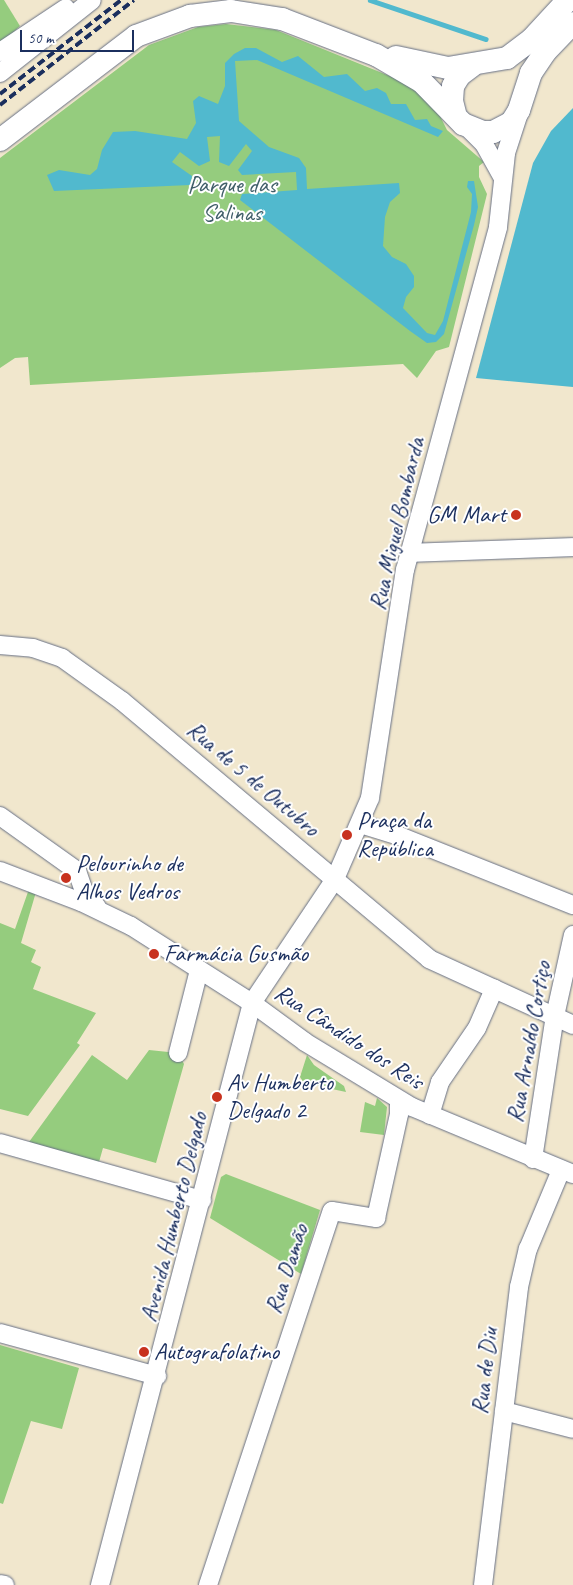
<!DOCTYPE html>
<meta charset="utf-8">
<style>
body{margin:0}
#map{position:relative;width:573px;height:1585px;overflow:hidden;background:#f1e7cd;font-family:Caveat,sans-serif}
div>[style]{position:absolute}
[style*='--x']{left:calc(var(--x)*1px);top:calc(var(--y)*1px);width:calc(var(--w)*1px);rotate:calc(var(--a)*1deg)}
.green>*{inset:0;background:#95cc7e}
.water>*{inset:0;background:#51b9ce}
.stream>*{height:4.5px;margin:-2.25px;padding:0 2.25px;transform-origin:2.25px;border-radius:2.25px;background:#51b9ce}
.roads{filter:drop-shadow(0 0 1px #666f85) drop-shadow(0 0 1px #666f85)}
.minor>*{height:18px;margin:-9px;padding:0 9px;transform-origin:9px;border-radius:9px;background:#fff}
.major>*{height:22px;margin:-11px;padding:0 11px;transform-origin:11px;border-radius:11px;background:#fff}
.rail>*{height:4px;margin-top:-2px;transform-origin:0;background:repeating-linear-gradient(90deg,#1b2f5e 0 8px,transparent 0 12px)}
.dots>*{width:14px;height:14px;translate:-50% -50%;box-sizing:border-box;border:2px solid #fff;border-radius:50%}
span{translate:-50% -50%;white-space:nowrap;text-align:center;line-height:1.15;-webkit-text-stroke:4px #fff;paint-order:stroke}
.park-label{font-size:24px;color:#405e68}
.poi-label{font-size:24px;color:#1b2f5e}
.right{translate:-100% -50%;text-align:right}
.left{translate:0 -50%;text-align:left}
.street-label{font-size:24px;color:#1b2f5e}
.scale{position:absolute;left:20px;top:30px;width:114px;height:22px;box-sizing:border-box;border:2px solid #1b2f5e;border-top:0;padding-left:6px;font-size:15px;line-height:18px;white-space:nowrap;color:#1b2f5e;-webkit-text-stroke:4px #fff;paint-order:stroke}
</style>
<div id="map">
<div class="green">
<div style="clip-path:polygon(0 0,4px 0,20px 26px,0 45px)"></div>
<div style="clip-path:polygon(226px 24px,276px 30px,402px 81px,421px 93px,435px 106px,447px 130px,484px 162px,479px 166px,479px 177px,487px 194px,449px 347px,436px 351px,417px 378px,403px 364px,30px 385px,28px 357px,15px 358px,0 368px,0 158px,149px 45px,198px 27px)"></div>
<div style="clip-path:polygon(29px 889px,36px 892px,21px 943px,36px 950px,31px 962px,41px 967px,33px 989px,96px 1013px,77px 1043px,80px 1045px,28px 1116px,0 1109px,0 923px,15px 929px)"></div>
<div style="clip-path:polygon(149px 1050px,178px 1053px,184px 1064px,156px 1163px,103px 1148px,99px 1162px,29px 1142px,92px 1055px,127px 1080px)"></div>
<div style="clip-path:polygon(307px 1055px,314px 1065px,344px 1086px,346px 1092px,304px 1083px,300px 1077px)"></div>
<div style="clip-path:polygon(377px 1098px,387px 1107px,384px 1135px,360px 1132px,365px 1102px,375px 1106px)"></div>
<div style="clip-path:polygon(226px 1174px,320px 1210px,301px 1274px,210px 1218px,221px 1177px)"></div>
<div style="clip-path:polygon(0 1345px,79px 1368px,62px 1429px,31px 1421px,3px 1504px,0 1503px)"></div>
</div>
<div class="water">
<div style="clip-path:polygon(245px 48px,256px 48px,282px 62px,298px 56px,324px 77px,347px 74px,365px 91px,377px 88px,386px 93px,391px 104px,406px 104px,415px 120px,427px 119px,431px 126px,443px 131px,438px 137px,257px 60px,235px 61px,239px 121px,269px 147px,299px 158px,306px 168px,307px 189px,399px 183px,400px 193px,390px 202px,385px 217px,383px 246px,392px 257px,406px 264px,414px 276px,414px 287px,406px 297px,403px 308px,427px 333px,435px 335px,443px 321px,471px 212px,472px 194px,467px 187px,468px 181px,474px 181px,478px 207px,474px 225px,444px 334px,436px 342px,427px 343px,410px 331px,240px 200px,242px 194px,297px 190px,296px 172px,242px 175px,238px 170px,252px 151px,246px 144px,229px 166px,219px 162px,220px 136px,207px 137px,210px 161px,199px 166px,180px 152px,172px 162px,192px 176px,190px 185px,54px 191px,47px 175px,59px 170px,90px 175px,97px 169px,102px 150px,113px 132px,135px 131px,187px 139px,196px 123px,193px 101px,199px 96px,218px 104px,225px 86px,225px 63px,234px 54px)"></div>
<div style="clip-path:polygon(573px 108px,573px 387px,476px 378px,533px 163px,551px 131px)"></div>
</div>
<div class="stream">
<div style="--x:370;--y:0;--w:122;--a:18.6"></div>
</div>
<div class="roads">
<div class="minor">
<div style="--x:0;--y:52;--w:79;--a:-33.7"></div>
<div style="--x:0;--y:73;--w:117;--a:-38.4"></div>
<div style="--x:467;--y:127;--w:24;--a:45"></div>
<div style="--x:484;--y:144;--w:38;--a:61"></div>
<div style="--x:409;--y:553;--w:164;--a:-2.1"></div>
<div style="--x:0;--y:645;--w:33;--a:5"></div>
<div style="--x:33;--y:648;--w:31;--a:19"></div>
<div style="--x:62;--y:658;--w:74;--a:35.6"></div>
<div style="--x:122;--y:701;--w:401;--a:40"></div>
<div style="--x:429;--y:959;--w:158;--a:24.6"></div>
<div style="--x:0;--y:816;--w:95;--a:35.5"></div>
<div style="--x:77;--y:871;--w:21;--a:71"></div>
<div style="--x:84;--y:891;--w:21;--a:51"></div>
<div style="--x:360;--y:824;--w:44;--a:17.2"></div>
<div style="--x:402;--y:837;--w:184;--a:21.7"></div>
<div style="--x:0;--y:871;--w:87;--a:20.9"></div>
<div style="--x:81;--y:902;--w:55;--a:25.6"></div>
<div style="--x:131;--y:926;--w:143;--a:32.5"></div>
<div style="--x:252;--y:1003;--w:66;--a:36.3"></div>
<div style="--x:305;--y:1042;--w:125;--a:31.3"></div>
<div style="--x:412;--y:1107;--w:174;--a:22.6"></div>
<div style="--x:178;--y:1053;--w:86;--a:-75.8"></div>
<div style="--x:430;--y:1115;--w:34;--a:-73"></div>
<div style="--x:440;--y:1082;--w:65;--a:-55.6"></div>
<div style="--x:477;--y:1028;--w:43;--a:-66.4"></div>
<div style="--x:0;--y:1143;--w:210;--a:15.8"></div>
<div style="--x:533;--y:1159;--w:145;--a:-81.3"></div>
<div style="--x:555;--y:1016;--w:83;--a:-77.5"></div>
<div style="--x:0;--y:1333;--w:163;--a:15.3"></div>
<div style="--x:504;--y:1411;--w:71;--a:14.6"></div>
<div style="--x:0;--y:1584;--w:5;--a:11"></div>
<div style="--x:100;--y:1585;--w:602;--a:-75.36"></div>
<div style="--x:252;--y:1003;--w:149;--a:-56.2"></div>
<div style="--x:335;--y:879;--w:88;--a:-66.6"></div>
<div style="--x:370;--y:798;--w:231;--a:-81.3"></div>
<div style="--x:405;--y:570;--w:355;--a:-74.8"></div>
<div style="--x:498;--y:227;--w:74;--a:-83.8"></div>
<div style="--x:506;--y:153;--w:40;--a:-72"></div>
<div style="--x:208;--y:1585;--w:394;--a:-71.7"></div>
<div style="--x:332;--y:1211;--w:45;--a:9"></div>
<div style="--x:376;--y:1218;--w:107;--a:-77.5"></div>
<div style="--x:399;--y:1114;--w:14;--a:-90"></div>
<div style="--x:483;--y:1585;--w:300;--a:-83.1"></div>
<div style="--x:519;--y:1287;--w:39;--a:-77"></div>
<div style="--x:528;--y:1249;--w:86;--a:-67.3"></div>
</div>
<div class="major">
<div style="--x:396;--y:57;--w:53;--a:11.9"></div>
<div style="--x:448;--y:68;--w:60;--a:-9.6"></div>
<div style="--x:507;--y:58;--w:31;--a:-37"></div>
<div style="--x:532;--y:39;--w:53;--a:-47.3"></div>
<div style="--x:455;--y:113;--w:12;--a:-104"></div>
<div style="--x:452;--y:101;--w:15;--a:-86"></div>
<div style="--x:453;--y:86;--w:13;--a:-58"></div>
<div style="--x:460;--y:75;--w:15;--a:-37"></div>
<div style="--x:0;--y:140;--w:171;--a:-37.4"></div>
<div style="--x:136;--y:36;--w:58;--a:-20.3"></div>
<div style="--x:190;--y:16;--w:41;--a:-7"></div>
<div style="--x:231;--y:11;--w:52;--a:8.9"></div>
<div style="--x:282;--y:19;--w:101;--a:21"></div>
<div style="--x:376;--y:55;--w:53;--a:30.4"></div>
<div style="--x:422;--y:82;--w:59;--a:45.7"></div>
<div style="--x:463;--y:124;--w:22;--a:22"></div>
<div style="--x:483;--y:132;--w:10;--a:0"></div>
<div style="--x:493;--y:132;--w:20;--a:-27"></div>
<div style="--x:511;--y:123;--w:15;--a:-58"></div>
<div style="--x:519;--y:110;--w:39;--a:-72"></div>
<div style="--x:531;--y:73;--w:25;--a:-56"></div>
<div style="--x:545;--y:52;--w:40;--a:-46"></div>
</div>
</div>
<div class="rail">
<div style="--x:0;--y:94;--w:153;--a:-37.8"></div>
<div style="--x:0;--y:105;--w:170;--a:-38.1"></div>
</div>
<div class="dots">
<div style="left:516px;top:515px;background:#c8321e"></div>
<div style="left:347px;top:835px;background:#c8321e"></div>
<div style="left:66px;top:878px;background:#c8321e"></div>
<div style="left:154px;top:954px;background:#c8321e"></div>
<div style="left:217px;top:1097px;background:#c8321e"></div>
<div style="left:144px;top:1352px;background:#c8321e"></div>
</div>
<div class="park-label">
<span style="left:232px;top:199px">Parque das<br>Salinas</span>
</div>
<div class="poi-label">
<span class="right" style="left:506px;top:515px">GM Mart</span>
<span class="left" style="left:357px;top:835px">Praça da<br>República</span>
<span class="left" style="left:76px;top:878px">Pelourinho de<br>Alhos Vedros</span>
<span class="left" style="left:164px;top:954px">Farmácia Gusmão</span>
<span class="left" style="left:227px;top:1097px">Av Humberto<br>Delgado 2</span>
<span class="left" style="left:154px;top:1352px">Autografolatino</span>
</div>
<div class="street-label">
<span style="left:397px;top:524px;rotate:-77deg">Rua Miguel Bombarda</span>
<span style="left:253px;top:779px;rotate:40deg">Rua de 5 de Outubro</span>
<span style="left:349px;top:1037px;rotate:33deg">Rua Cândido dos Reis</span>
<span style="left:529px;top:1042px;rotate:-80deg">Rua Arnaldo Cortiço</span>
<span style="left:174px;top:1217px;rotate:-76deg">Avenida Humberto Delgado</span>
<span style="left:287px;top:1269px;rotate:-72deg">Rua Damão</span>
<span style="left:485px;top:1371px;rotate:-83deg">Rua de Diu</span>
</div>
<div class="scale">50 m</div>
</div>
